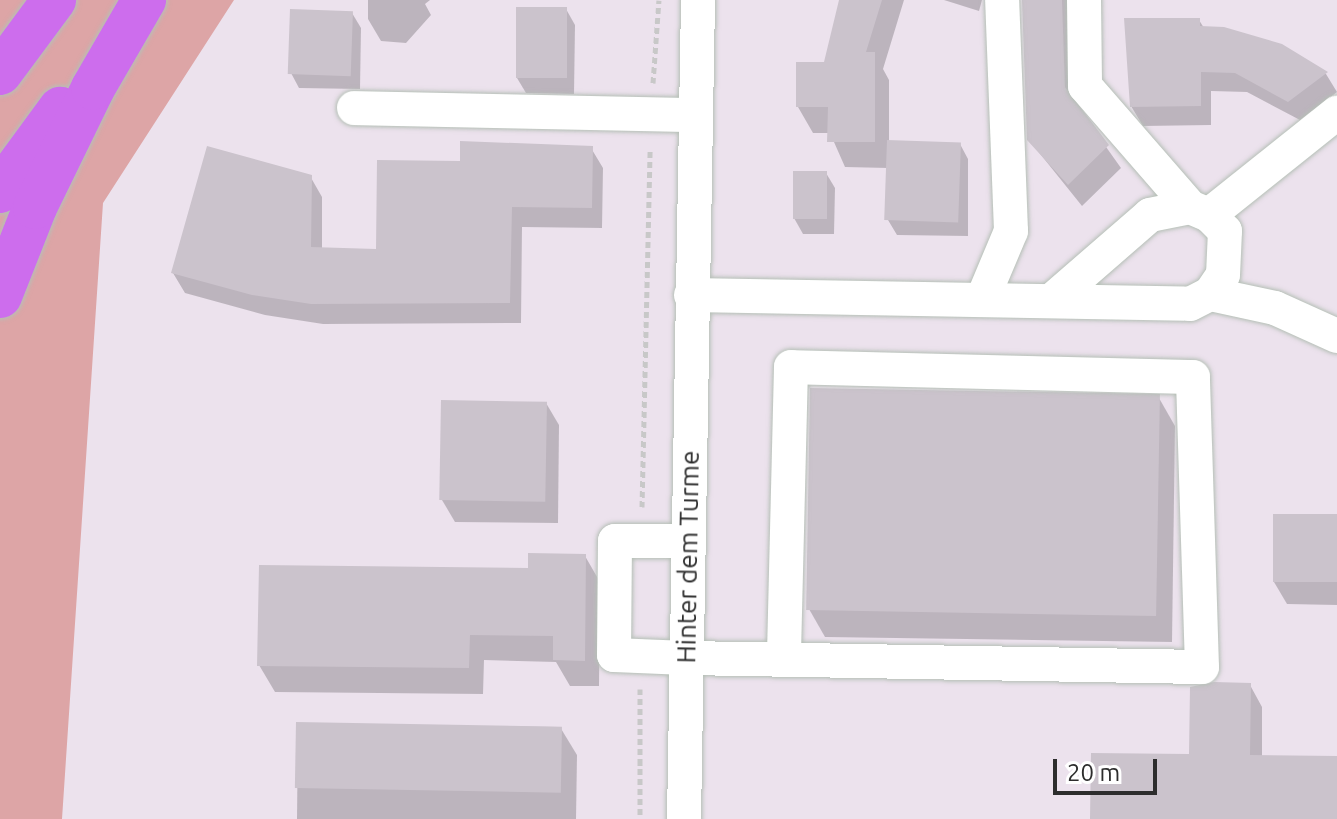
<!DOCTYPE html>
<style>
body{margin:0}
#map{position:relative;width:1337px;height:819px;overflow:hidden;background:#ece2ed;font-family:Ubuntu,sans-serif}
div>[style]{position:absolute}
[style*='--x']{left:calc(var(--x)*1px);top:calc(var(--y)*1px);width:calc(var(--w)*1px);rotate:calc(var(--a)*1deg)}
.green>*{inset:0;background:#dda5a6}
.shadow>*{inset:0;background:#0003}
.building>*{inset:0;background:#cbc3cc;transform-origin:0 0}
.path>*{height:5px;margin-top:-2.5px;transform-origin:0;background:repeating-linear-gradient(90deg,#c8c8c8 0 6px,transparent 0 10px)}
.roads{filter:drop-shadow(0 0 2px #b5bfb6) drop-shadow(0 0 2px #b5bfb6)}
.minor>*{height:34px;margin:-17px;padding:0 17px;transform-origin:17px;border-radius:17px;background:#fff}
.highway>*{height:44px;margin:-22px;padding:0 22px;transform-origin:22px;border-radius:22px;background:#cd6ded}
span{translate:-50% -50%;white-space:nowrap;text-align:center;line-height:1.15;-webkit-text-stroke:7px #fff;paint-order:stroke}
.street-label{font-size:26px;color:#2d2d2d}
.scale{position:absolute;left:1053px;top:759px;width:104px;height:36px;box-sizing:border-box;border:4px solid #2d2d2d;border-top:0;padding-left:10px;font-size:24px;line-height:28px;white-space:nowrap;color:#2d2d2d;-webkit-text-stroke:6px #fff;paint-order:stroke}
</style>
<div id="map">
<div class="green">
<div style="clip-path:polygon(0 0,234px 0,103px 203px,62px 819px,0 819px)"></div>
</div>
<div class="shadow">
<div style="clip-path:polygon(368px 0,430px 0,425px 4px,431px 15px,406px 43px,381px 41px,368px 19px)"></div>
<div style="clip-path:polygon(844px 0,904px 0,883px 69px,889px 80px,889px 142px,960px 144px,968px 159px,968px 236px,897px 235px,888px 220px,888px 168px,845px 167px,830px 133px,813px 133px,798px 107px,826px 64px)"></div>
<div style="clip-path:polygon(944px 0,982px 0,979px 11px)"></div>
<div style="clip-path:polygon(1024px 0,1073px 0,1077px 106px,1121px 168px,1082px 206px,1029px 140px)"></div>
<div style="clip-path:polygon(566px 9px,575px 25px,574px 94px,526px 93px,517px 78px)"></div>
<div style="clip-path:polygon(352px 13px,361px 28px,360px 89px,299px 88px,291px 73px)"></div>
<div style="clip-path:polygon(1199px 20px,1204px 28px,1281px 46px,1326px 74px,1337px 92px,1300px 120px,1247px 92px,1211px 91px,1211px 125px,1143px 126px,1131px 106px)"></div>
<div style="clip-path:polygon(591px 148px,603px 168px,602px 228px,522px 227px,521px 323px,323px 324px,265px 315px,185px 293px,173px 273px,310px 176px,322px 197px,322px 249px,378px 251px,462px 163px)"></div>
<div style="clip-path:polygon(826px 173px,835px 188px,834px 234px,803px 234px,794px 218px)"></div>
<div style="clip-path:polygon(1159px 398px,1175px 426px,1172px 642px,825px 637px,809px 609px)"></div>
<div style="clip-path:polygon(546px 403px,559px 425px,558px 523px,455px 522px,442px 500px)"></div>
<div style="clip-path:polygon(1337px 516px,1337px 605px,1287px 604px,1274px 582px)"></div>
<div style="clip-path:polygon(585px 556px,600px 582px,599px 686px,570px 686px,556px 662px,484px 660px,483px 694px,275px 692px,259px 665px)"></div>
<div style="clip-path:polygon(1250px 685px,1262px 707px,1262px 757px,1337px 758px,1337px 819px,1092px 819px,1191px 756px)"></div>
<div style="clip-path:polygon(298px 724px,560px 727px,577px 755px,576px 819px,297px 819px)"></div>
</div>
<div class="building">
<div style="clip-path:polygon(839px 0,882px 0,866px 52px,875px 52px,875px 142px,827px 142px,828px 107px,796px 107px,796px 62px,824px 62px)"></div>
<div style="clip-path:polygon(1022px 0,1062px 0,1065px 87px,1109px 145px,1068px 185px,1027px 140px)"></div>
<div style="left:516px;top:7px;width:51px;height:71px"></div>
<div style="left:290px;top:9px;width:63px;height:65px;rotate:2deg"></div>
<div style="clip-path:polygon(1124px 18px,1200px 18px,1200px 26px,1224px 27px,1282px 44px,1328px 72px,1288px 102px,1235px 73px,1201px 72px,1201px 106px,1130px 107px)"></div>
<div style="left:887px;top:140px;width:74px;height:80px;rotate:2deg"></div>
<div style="clip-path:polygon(460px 141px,593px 146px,592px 208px,512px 207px,510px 303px,311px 304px,252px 295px,171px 273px,207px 146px,312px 175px,311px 247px,376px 249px,377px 160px,460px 161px)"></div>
<div style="left:793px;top:171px;width:34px;height:48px"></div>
<div style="left:810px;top:388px;width:350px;height:222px;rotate:1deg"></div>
<div style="left:441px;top:400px;width:106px;height:100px;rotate:1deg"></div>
<div style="left:1273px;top:514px;width:64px;height:68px"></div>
<div style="clip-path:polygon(528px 553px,586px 554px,585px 661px,553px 660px,553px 636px,470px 635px,469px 668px,257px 666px,259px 565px,528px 568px)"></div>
<div style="clip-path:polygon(1214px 682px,1251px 683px,1250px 755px,1337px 756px,1337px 819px,1090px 819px,1091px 753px,1189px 754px,1190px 687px)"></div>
<div style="left:296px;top:722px;width:266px;height:66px;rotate:1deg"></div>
</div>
<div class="path">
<div style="--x:653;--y:83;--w:83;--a:-85.9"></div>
<div style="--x:642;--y:507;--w:358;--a:-88.7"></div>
<div style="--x:640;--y:689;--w:130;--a:90"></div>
</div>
<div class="roads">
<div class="minor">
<div style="--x:1084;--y:0;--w:86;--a:89.3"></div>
<div style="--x:1085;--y:86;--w:160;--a:49"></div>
<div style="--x:354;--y:108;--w:340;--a:1.2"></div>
<div style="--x:1209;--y:215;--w:164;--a:-38.6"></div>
<div style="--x:1210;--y:294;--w:66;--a:12.2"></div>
<div style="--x:1275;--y:308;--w:68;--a:24.3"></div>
<div style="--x:691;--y:295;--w:499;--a:1"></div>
<div style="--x:1190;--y:304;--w:22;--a:-27"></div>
<div style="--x:1210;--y:294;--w:23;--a:-56"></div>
<div style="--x:1223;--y:275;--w:44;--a:-87.4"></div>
<div style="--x:1225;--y:231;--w:23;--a:-135"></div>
<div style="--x:1209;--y:215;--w:21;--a:-157"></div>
<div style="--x:1190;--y:207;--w:41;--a:168.7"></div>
<div style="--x:1150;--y:215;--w:131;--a:139"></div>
<div style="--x:982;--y:300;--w:75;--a:-67.2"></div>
<div style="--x:1011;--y:231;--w:231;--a:-92.2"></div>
<div style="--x:688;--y:541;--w:73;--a:180"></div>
<div style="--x:615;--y:541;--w:114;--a:90.5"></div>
<div style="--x:614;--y:655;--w:72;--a:2.4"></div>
<div style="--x:686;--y:658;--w:516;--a:1"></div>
<div style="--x:1202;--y:667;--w:290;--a:-91.8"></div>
<div style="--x:1193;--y:377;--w:402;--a:-178.6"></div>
<div style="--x:791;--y:367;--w:292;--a:91.4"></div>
<div style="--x:684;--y:819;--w:819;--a:-89.02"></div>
</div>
<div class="highway">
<div style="--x:0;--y:73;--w:91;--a:-53.5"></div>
<div style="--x:0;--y:191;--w:102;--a:-53.8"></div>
<div style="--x:0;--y:296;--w:96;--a:-68.5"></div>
<div style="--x:35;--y:207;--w:132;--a:-64"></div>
<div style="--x:93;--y:88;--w:102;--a:-59.9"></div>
</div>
</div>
<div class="street-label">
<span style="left:688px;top:557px;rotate:-89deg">Hinter dem Turme</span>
</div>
<div class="scale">20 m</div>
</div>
